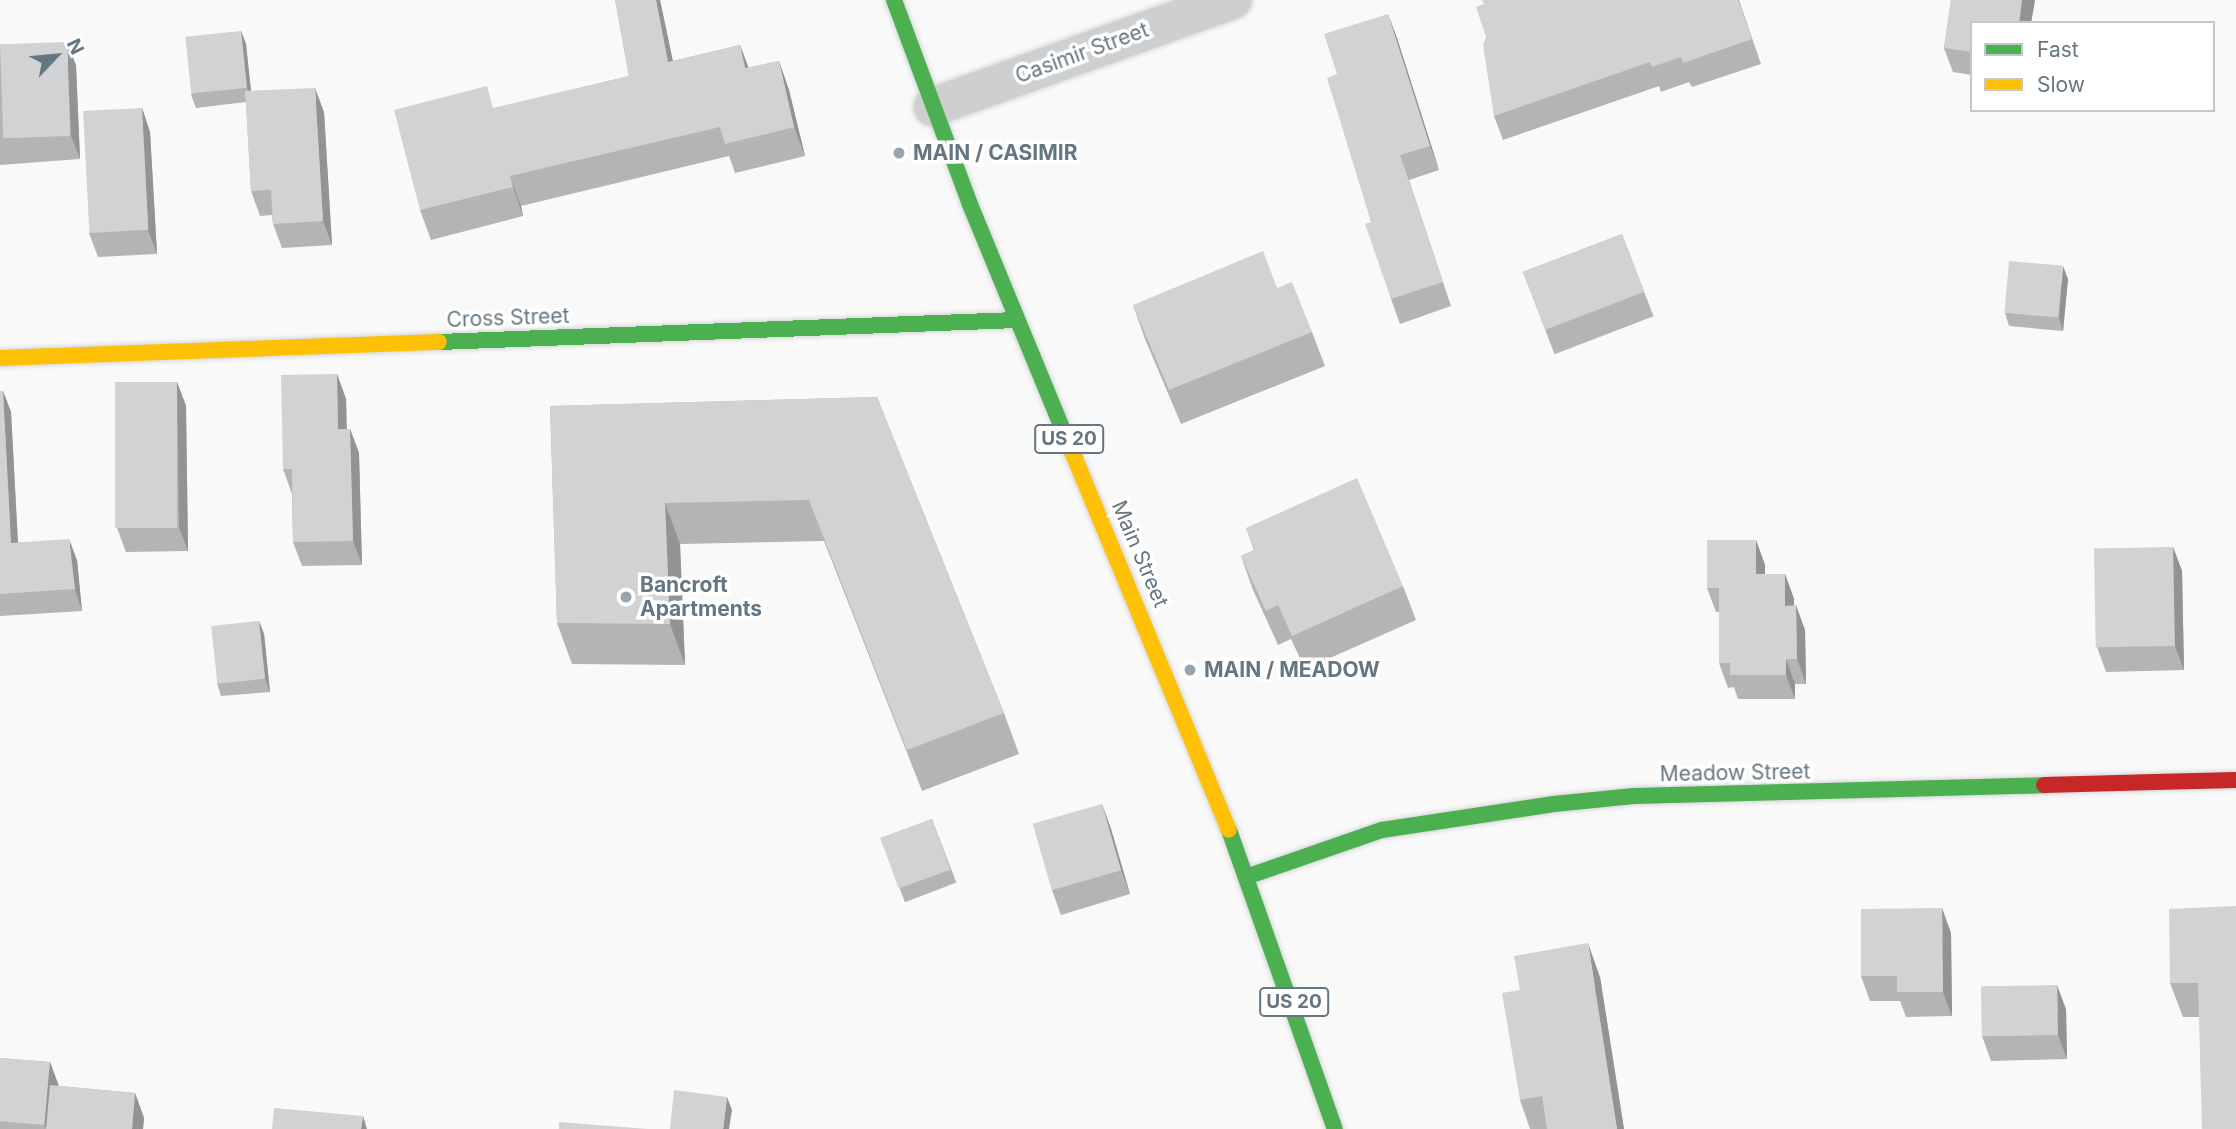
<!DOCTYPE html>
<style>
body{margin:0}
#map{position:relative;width:2236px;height:1129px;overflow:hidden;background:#f9f9f9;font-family:Inter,sans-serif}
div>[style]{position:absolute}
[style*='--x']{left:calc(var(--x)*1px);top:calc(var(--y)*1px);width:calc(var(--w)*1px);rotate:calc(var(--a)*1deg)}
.roads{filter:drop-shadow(0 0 2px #d5d6d7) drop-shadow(0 0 2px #d5d6d7)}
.street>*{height:38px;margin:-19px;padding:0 19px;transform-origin:19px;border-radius:19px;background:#cecfd0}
.fast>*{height:16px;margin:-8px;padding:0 8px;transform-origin:8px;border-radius:8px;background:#4caf50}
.slow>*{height:16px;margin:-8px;padding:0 8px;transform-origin:8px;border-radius:8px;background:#ffc107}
.jam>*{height:16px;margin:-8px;padding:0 8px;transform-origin:8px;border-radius:8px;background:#c62828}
.wall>*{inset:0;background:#b3b5b5;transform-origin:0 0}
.shaded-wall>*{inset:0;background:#929394}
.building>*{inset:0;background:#d0d2d3;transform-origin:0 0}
.dots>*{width:19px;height:19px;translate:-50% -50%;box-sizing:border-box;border:4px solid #fff;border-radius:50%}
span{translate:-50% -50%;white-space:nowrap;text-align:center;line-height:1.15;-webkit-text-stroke:7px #fff;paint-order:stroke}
.shield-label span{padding:2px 5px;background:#fff;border:2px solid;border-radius:5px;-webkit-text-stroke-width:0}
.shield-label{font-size:19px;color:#657683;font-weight:700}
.street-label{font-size:21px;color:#657683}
.poi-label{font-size:21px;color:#657683;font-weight:700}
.left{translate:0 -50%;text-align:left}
.legend{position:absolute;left:1970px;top:21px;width:245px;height:91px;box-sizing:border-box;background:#fff;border:2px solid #c1c8cd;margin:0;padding:9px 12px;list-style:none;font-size:21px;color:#657683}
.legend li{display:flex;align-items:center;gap:14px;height:35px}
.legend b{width:35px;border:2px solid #c1c8cd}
.north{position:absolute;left:21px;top:21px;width:70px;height:70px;-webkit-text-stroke:5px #fff;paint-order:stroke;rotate:64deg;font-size:19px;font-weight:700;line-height:28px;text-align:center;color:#657683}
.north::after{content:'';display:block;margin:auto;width:24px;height:32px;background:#657683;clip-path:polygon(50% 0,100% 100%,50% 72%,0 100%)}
</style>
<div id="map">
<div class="roads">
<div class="street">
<div style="--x:933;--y:107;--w:318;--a:-19.7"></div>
</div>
<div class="fast">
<div style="--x:894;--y:0;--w:215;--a:69.6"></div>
<div style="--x:969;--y:202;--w:267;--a:67.6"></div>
<div style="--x:439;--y:342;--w:578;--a:-2.18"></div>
<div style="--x:1229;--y:830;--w:317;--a:70.5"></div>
<div style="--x:1246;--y:877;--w:144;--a:-19.1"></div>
<div style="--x:1382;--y:830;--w:174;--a:-8.6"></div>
<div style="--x:1554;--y:804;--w:80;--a:-5.7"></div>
<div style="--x:1634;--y:796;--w:410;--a:-1.5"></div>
</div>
<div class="slow">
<div style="--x:0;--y:358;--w:439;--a:-2.1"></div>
<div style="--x:1071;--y:449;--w:412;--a:67.5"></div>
</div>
<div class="jam">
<div style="--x:2044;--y:785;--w:192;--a:-1.5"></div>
</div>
</div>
<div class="wall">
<div style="clip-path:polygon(615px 0,660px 0,673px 61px,740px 45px,748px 68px,779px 61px,789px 90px,805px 156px,735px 173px,729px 156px,521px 206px,523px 216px,431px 240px,420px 210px,495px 108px,629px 76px)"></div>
<div style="clip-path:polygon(1739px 0,1761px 64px,1692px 87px,1689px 82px,1661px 92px,1659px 86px,1503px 140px,1494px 116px,1484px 4px)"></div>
<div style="clip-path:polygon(1951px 0,2035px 0,2031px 23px,1972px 23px,1972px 75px,1953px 72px,1944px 48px)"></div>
<div style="clip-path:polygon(1388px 14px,1397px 38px,1439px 170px,1409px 180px,1451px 306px,1400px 324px,1391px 299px,1371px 222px,1337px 74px)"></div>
<div style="clip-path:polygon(241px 31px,246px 44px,251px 91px,324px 112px,332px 245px,282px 248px,273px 224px,272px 215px,260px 216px,251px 191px,246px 102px,196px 108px,191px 95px)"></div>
<div style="clip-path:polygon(0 45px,76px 65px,80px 159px,0 165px)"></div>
<div style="clip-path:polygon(142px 108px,150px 132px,157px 254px,98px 257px,89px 233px)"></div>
<div style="left:1622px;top:234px;width:88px;height:106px;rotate:69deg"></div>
<div style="clip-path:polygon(2068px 279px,2063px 331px,2009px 326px,2005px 313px)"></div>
<div style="clip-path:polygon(1277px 288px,1312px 332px,1325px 366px,1181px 424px,1145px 339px,1133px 305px)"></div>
<div style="clip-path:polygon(337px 374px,346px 399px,347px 429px,350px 429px,359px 453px,362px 565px,302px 566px,293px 542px,292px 494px,283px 469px)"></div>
<div style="clip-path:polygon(177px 382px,186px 406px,188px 551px,126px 552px,117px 528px)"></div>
<div style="clip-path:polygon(0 391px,3px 391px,11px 412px,18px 542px,77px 560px,82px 611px,0 616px)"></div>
<div style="clip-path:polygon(877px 397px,1004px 713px,1019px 754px,922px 791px,824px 541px,680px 544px,685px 665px,572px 664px,557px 623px,550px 406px)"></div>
<div style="clip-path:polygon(1246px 528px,1403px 586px,1416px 620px,1305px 669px,1291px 639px,1278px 645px,1253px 590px,1241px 556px,1254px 550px)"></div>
<div style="clip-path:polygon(1756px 540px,1765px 565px,1765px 574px,1785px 574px,1794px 599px,1794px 605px,1805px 630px,1806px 684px,1795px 684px,1795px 699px,1738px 699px,1734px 687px,1728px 688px,1719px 663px,1719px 612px,1716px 612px,1707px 588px)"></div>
<div style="clip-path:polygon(2173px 547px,2182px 571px,2184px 670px,2106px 672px,2097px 647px)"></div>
<div style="clip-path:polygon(259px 621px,264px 634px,270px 692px,221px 696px,217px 683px)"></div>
<div style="clip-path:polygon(1102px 804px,1111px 829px,1130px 894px,1061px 915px,1052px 890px)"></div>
<div style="left:932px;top:819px;width:68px;height:55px;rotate:69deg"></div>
<div style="clip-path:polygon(2236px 906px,2199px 1017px,2183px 1017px,2170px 983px)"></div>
<div style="clip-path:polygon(1951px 933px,1952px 1016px,1906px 1017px,1900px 1001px,1870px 1001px,1861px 976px)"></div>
<div style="clip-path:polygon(1600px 977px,1624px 1129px,1530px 1129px,1520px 1100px)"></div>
<div style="clip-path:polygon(2066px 1009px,2067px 1059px,1991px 1061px,1982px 1036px)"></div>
<div style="clip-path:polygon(0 1058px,50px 1062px,59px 1086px,135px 1093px,144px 1118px,143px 1129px,0 1129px)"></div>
</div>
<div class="shaded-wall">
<div style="clip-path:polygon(656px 0,660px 0,679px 91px,668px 62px)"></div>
<div style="clip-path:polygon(2022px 0,2035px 0,2031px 23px,2019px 23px)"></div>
<div style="clip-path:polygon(1388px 14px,1397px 38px,1439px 170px,1430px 146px)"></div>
<div style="clip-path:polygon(241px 31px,246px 44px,252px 101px,247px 88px)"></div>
<div style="clip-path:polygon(67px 42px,76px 65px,80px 159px,71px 136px)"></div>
<div style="clip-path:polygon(740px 45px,751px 74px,745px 68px)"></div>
<div style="clip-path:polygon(779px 61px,789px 90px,805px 156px,794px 127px)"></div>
<div style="clip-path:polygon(315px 88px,324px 112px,332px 245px,323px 221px)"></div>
<div style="clip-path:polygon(142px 108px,150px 132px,157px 254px,148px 230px)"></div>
<div style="clip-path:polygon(510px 176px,521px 206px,523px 216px,513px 187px)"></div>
<div style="clip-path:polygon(2063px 266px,2068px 279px,2063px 331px,2059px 318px)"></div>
<div style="clip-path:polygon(337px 374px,346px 399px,347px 453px,338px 429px)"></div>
<div style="clip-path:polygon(177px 382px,186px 406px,188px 551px,179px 527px)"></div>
<div style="clip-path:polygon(3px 391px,11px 412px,19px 564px,11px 543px)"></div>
<div style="clip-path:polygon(350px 429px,359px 453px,362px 565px,353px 541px)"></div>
<div style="clip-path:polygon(665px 503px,680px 544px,685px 665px,670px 624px)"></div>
<div style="clip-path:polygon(69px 539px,77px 560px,82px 611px,75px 589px)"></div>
<div style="clip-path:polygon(1756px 540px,1765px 565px,1765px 598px,1756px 574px)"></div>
<div style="clip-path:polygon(2173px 547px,2182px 571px,2184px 670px,2175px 646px)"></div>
<div style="clip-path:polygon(1785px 574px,1794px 599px,1794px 630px,1785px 606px)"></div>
<div style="clip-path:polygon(1796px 605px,1805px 630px,1806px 684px,1797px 659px)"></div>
<div style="clip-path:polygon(259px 621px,264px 634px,270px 692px,265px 679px)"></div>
<div style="clip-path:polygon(1786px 659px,1795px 684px,1795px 699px,1786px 675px)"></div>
<div style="clip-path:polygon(1102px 804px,1111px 829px,1130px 894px,1121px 870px)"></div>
<div style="clip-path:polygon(1942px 908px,1951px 933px,1952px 1016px,1943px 992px)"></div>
<div style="clip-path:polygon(1588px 943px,1600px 977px,1624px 1129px,1617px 1129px)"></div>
<div style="clip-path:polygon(2057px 985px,2066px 1009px,2067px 1059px,2058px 1035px)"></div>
<div style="clip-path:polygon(50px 1062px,59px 1087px,46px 1129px,44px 1124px)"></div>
<div style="clip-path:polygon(135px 1093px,144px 1118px,143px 1129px,132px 1129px)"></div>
<div style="clip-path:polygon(727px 1097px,732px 1110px,729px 1129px,723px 1129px)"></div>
<div style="clip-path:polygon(363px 1116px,367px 1129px,361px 1129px)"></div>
</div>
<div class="building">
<div style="clip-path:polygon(615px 0,656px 0,668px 62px,740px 45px,745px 68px,779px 61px,794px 127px,725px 144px,720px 127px,510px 176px,513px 187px,420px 210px,394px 110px,487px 86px,493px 108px,629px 76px)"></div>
<div style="clip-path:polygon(1482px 0,1738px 0,1752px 39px,1683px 63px,1681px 57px,1652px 67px,1650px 62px,1494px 116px,1483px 45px,1486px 37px,1476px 7px,1484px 4px)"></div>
<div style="clip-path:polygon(1951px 0,2022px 0,2019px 23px,1972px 23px,1972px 52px,1944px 48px)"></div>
<div style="clip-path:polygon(1388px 14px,1430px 146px,1400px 155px,1443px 282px,1391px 299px,1365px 224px,1371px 222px,1327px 78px,1337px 74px,1324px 34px)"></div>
<div style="left:241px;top:31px;width:57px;height:56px;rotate:84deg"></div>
<div style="left:67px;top:42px;width:94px;height:67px;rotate:88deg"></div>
<div style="clip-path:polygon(315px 88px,323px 221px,273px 224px,271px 190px,251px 191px,245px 91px)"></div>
<div style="left:142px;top:108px;width:122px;height:59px;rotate:87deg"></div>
<div style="left:1622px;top:234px;width:62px;height:106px;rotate:69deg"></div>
<div style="clip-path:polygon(1263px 251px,1277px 288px,1292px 282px,1312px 332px,1169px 390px,1133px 305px)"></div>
<div style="left:2009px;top:261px;width:54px;height:52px;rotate:5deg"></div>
<div style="clip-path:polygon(337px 374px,338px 429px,350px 429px,353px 541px,293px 542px,292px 469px,283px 469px,281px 375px)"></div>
<div style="left:115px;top:382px;width:62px;height:146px"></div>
<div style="clip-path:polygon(0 391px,3px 391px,11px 543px,69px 539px,75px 589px,0 594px)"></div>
<div style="clip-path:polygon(877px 397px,1004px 713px,907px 750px,809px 500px,665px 503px,670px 624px,557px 623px,550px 406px)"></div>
<div style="clip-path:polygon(1357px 478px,1403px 586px,1292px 636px,1278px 605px,1266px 611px,1241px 556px,1255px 550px,1246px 528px)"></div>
<div style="clip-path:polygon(1707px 540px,1756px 540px,1756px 574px,1785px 574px,1785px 606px,1796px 605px,1797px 659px,1786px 659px,1786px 675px,1730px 675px,1730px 663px,1719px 663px,1719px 588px,1707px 588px)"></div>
<div style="left:2173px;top:547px;width:99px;height:79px;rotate:89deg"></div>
<div style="left:259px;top:621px;width:58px;height:48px;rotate:84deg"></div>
<div style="left:1102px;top:804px;width:69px;height:72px;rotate:74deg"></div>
<div style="left:932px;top:819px;width:54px;height:55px;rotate:70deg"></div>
<div style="clip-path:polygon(2236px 906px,2236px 1129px,2202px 1129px,2198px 983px,2170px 983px,2169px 909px)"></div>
<div style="clip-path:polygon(1942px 908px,1943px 992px,1897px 992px,1897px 976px,1861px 976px,1861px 909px)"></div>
<div style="clip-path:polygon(1588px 943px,1617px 1129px,1547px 1129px,1542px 1096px,1520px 1100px,1502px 993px,1520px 990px,1514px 956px)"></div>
<div style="left:2057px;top:985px;width:50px;height:76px;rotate:89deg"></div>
<div style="left:0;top:1058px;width:50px;height:63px;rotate:5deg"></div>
<div style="clip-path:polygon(50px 1085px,135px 1093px,132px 1129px,46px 1129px)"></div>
<div style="clip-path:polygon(674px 1090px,727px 1097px,723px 1129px,670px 1129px)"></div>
<div style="clip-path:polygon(274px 1108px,363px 1116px,361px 1129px,272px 1129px)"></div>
<div style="clip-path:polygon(559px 1122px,648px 1129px,559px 1129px)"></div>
</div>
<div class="dots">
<div style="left:899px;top:153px;background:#99a4ac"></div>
<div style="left:626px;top:597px;background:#99a4ac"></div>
<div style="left:1190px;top:670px;background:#99a4ac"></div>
</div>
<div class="shield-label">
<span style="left:1069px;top:439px">US 20</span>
<span style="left:1294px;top:1002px">US 20</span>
</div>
<div class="street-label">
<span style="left:1082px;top:53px;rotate:-20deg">Casimir Street</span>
<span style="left:508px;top:318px;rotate:-2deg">Cross Street</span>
<span style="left:1140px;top:554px;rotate:67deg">Main Street</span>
<span style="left:1735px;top:773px;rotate:-1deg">Meadow Street</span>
</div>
<div class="poi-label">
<span class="left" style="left:913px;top:153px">MAIN / CASIMIR</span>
<span class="left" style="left:640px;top:597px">Bancroft<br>Apartments</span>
<span class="left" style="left:1204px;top:670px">MAIN / MEADOW</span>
</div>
<ul class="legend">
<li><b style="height:9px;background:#4caf50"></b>Fast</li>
<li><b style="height:9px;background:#ffc107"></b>Slow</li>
</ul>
<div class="north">N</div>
</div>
